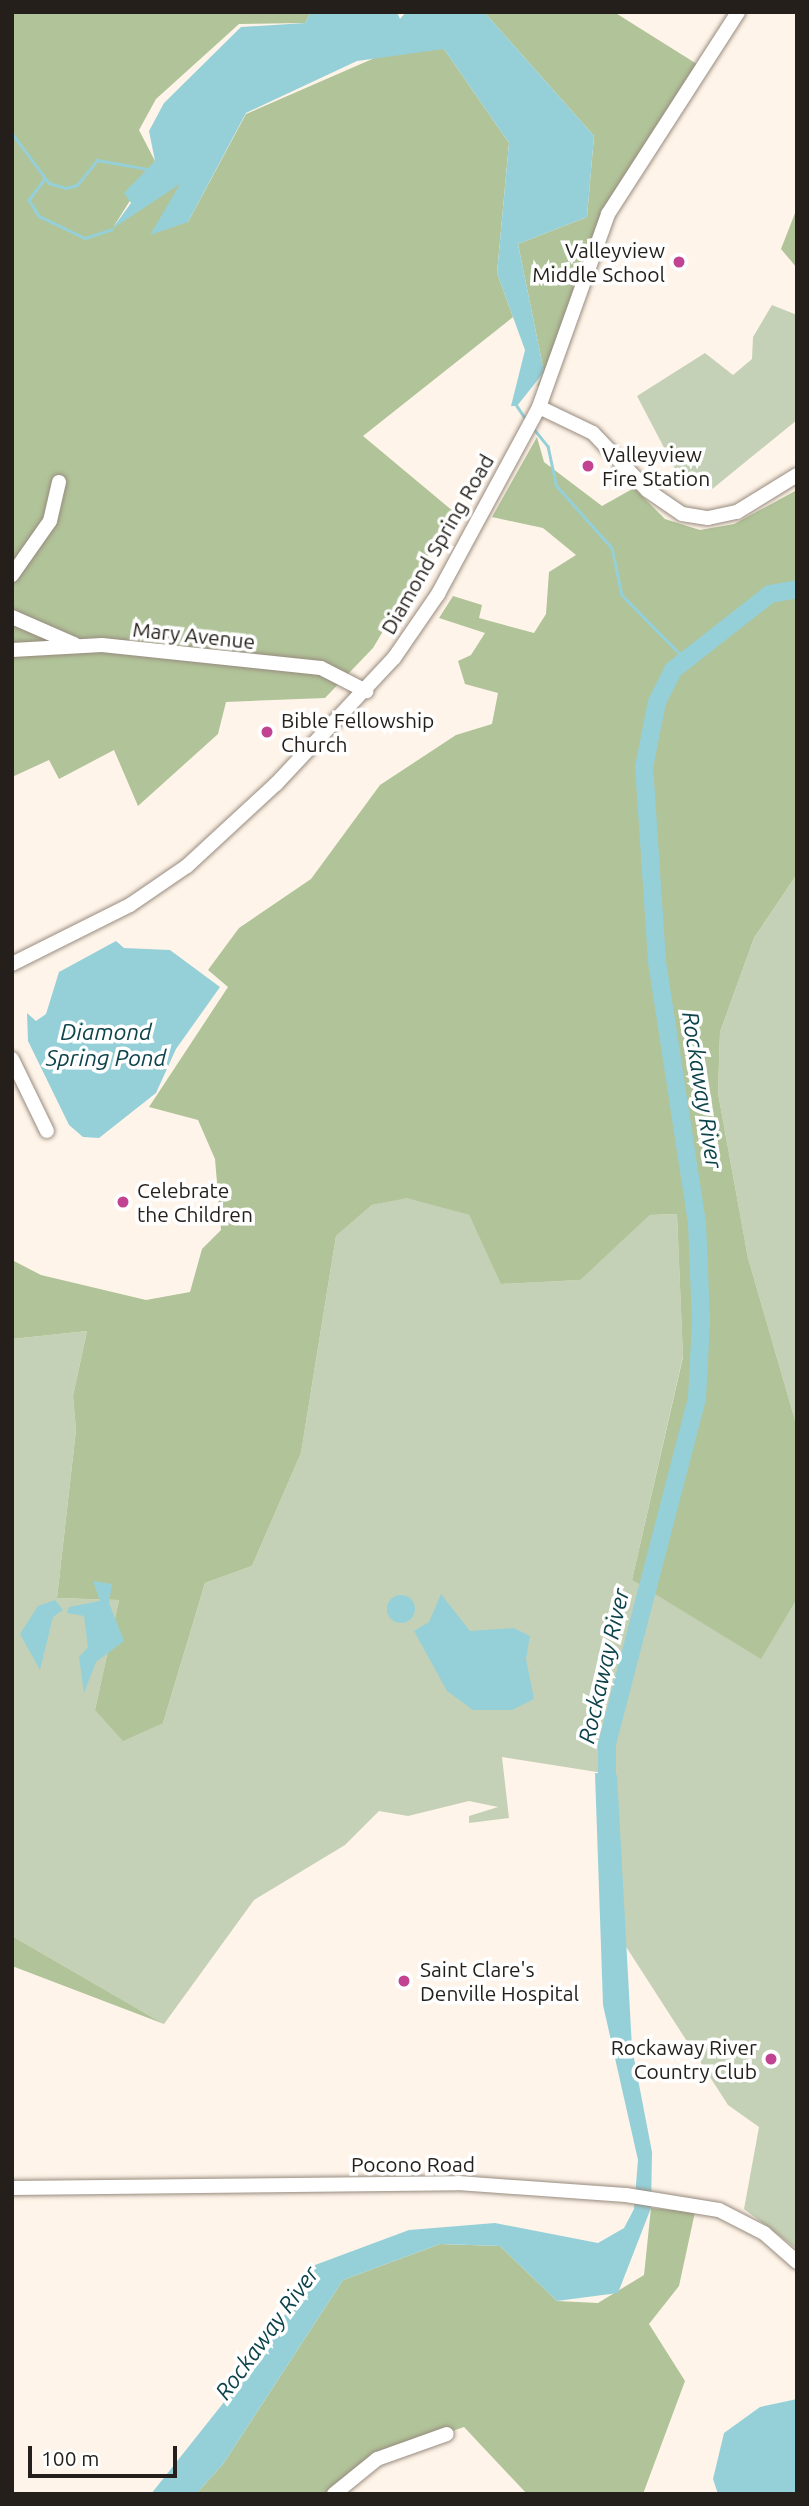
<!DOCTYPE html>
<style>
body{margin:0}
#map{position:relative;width:809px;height:2506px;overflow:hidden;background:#fff4e9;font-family:Ubuntu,sans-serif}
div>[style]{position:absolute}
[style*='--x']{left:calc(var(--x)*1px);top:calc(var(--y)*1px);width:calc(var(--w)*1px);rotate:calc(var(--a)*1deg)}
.green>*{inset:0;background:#c5d1b6}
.forest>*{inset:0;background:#b1c399}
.water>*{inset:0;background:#95d0d9}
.round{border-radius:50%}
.stream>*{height:2.5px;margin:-1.25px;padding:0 1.25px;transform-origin:1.25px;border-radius:1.25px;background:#95d0d9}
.river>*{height:18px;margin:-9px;padding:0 9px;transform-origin:9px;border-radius:9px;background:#95d0d9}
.roads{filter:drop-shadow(0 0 2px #978b7e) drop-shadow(0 0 2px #978b7e)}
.minor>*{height:14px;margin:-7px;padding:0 7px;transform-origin:7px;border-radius:7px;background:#fff}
.dots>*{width:19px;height:19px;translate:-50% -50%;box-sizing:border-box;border:4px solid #fff;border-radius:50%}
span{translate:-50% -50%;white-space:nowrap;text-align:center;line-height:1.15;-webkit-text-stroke:7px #fff;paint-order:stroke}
.poi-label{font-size:21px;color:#241f1a}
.right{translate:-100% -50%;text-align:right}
.left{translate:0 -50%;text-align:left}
.street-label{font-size:21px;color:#241f1a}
.water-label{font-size:23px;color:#0d434a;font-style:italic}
.frame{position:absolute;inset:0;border:14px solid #241f1a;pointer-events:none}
.scale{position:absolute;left:28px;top:2446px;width:149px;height:32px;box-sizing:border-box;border:4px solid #241f1a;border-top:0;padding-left:9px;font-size:21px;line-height:24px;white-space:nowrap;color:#241f1a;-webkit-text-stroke:5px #fff;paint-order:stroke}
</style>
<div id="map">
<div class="green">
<div style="clip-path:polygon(772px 305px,797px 315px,797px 420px,711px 490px,699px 475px,683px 484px,637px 396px,705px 353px,733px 375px,752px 359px,753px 337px)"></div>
<div style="clip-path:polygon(797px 793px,797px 1427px,748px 1258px,718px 1093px,720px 1032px,754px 938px,795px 877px)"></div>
<div style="clip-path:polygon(407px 1197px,469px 1215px,502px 1284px,579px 1280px,650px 1215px,677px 1214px,683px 1356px,632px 1580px,761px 1658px,797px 1599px,797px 2249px,744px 2209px,759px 2127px,728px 2105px,623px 1942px,616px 1775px,502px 1757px,509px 1818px,469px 1823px,469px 1816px,498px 1807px,469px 1801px,408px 1816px,379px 1811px,345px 1845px,254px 1900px,164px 2024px,12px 1936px,12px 1339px,87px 1331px,73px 1396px,76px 1430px,57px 1598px,119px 1600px,95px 1710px,163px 1723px,205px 1583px,252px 1566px,301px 1453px,336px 1236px,372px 1205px)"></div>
</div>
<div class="forest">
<div style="clip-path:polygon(12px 12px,311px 12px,305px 23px,239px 24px,156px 99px,139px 130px,155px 161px,114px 226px,181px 182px,188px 222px,246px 114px,393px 50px,444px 49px,509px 143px,497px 273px,513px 317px,363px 436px,454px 512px,373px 648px,325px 698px,226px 702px,218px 734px,138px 806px,114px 750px,59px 779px,49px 760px,12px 777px)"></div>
<div style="clip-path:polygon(484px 12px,614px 12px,708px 71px,607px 220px,548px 385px,537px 386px,544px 372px,518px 244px,587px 217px,594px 136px)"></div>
<div style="clip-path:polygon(797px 208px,797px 268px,781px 249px)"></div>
<div style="clip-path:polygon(537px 437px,544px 462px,602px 506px,634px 488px,665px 519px,700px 530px,734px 524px,797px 490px,795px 877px,754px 938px,720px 1032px,718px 1093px,748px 1258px,797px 1427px,797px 1599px,761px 1659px,632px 1580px,683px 1357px,677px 1214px,650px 1215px,580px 1280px,501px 1284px,469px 1215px,407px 1198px,372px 1205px,336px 1236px,301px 1453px,252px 1566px,205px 1583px,163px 1723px,123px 1741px,95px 1710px,119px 1600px,57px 1598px,76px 1430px,73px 1396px,87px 1331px,12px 1339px,12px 1260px,41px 1275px,146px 1300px,190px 1292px,202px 1249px,221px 1230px,215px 1159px,198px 1120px,149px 1107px,228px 987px,208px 970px,239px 928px,311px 879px,380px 785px,456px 735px,492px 724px,498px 693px,465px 684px,458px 661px,471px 655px,485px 633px,439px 618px,453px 596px,482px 605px,479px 618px,534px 633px,546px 614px,549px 572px,576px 555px,543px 528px,492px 517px)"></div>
<div style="clip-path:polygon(12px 1936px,164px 2024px,12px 1966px)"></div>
<div style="clip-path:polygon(651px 2208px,695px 2212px,679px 2286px,649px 2324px,685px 2381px,643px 2494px,527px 2494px,464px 2427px,375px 2458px,340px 2494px,196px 2494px,223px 2464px,343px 2280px,440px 2244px,500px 2246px,557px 2301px,598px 2303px,644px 2275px)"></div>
</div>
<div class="water">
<div style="clip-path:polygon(311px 12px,397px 12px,400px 19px,406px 12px,484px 12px,594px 136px,587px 217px,518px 244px,544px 372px,517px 406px,511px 406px,525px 350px,497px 273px,509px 143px,444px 49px,357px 61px,246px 113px,188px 222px,150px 235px,180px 184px,112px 229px,131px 203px,124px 193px,155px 161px,149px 131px,164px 103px,241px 27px,305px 23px)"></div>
<div style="clip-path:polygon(116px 941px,124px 948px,170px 950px,220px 987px,176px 1049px,156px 1093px,99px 1138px,83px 1137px,69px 1125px,28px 1041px,27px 1013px,36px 1021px,46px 1014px,59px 972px)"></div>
<div style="clip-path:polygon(93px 1581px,112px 1584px,109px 1603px,124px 1641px,96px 1662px,84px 1693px,79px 1657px,88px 1647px,84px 1616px,67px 1613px,69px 1607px,100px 1601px)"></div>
<div style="clip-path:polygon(441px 1594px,470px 1631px,514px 1628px,530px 1636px,526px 1659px,534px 1699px,512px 1710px,473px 1710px,447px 1691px,414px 1631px,429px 1622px)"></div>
<div class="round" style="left:387px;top:1595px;width:28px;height:28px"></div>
<div style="clip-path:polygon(55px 1600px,63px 1610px,53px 1617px,40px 1670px,20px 1634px,38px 1606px)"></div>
<div style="clip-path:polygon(595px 1773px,617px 1775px,632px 2048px,652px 2152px,651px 2208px,618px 2293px,557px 2301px,500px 2246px,440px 2244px,343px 2280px,223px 2464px,196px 2494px,151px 2494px,267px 2348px,268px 2332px,309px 2290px,315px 2265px,409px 2230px,495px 2223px,598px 2243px,624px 2228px,634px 2209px,638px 2160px,603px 2005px)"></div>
<div style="clip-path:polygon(797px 2399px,797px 2494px,718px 2494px,713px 2479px,724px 2433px,760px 2407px)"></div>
</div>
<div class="stream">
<div style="--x:12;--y:133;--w:62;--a:53.5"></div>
<div style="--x:49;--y:183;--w:18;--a:16"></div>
<div style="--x:66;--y:188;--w:11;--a:-15"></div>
<div style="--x:77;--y:185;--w:32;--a:-51"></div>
<div style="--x:97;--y:160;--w:52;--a:10"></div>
<div style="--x:45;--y:179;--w:26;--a:127"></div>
<div style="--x:29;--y:200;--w:19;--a:58"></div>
<div style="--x:39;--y:216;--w:51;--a:25.6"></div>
<div style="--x:85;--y:238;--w:28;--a:-18"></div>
<div style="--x:517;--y:406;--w:14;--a:56"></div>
<div style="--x:534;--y:429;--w:22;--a:51"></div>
<div style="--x:548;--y:446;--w:40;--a:78"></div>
<div style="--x:556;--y:485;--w:84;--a:48.4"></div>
<div style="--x:612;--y:548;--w:48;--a:78"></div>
<div style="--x:622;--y:595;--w:91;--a:45.4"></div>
</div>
<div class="river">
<div style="--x:607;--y:1796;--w:52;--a:-90"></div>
<div style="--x:607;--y:1744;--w:358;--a:-75.4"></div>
<div style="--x:697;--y:1398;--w:76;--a:-87"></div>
<div style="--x:701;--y:1322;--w:99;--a:-92.3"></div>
<div style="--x:697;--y:1223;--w:265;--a:-98.7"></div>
<div style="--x:657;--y:961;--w:194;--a:-93.8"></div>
<div style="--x:644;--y:767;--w:66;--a:-78.7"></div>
<div style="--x:657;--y:702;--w:36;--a:-63"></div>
<div style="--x:673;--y:670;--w:123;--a:-38.1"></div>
<div style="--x:770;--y:594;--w:27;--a:-10"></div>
</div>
<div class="roads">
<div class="minor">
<div style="--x:539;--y:407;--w:60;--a:25.7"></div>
<div style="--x:593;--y:433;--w:79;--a:46.5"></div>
<div style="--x:647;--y:490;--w:42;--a:34.4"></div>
<div style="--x:682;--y:514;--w:26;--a:9"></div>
<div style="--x:708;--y:518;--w:30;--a:-12"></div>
<div style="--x:737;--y:512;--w:70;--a:-31.7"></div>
<div style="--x:12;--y:575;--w:66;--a:-54.9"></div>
<div style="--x:50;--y:521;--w:40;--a:-77"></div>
<div style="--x:12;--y:617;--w:68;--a:23.5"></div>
<div style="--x:12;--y:650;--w:90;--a:-3.2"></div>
<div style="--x:102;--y:645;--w:220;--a:6"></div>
<div style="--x:321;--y:668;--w:51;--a:27.1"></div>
<div style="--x:12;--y:964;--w:132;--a:-26.6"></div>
<div style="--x:130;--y:905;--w:69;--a:-34.4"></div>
<div style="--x:187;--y:866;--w:121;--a:-42.7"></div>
<div style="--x:276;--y:784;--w:173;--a:-46.9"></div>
<div style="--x:394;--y:658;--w:78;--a:-55.5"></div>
<div style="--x:438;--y:594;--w:213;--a:-61.6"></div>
<div style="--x:539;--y:407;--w:205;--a:-70.3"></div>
<div style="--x:608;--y:214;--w:240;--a:-57.2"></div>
<div style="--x:12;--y:1059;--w:80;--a:64.1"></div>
<div style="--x:12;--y:2188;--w:446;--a:-0.6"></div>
<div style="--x:458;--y:2183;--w:168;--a:4.1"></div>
<div style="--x:626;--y:2195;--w:94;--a:9.2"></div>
<div style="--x:719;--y:2210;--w:51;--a:27.1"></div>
<div style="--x:764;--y:2233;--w:44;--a:41.3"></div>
<div style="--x:334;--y:2494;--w:55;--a:-39.1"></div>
<div style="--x:377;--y:2459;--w:74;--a:-19.7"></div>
</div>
</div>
<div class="dots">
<div style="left:679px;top:262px;background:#c14391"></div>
<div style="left:588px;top:466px;background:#c14391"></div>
<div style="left:267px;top:732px;background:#c14391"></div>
<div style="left:123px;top:1202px;background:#c14391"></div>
<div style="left:404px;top:1981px;background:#c14391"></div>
<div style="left:771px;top:2059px;background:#c14391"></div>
</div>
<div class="poi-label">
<span class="right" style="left:665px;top:262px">Valleyview<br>Middle School</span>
<span class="left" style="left:602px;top:466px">Valleyview<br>Fire Station</span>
<span class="left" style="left:281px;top:732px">Bible Fellowship<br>Church</span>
<span class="left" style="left:137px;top:1202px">Celebrate<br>the Children</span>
<span class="left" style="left:420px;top:1981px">Saint Clare's<br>Denville Hospital</span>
<span class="right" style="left:757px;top:2059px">Rockaway River<br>Country Club</span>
</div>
<div class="street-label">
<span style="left:437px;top:544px;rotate:-60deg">Diamond Spring Road</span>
<span style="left:194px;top:635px;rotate:6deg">Mary Avenue</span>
<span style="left:413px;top:2164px">Pocono Road</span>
</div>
<div class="water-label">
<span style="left:106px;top:1045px">Diamond<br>Spring Pond</span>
<span style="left:702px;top:1090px;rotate:81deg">Rockaway River</span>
<span style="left:604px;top:1666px;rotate:-77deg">Rockaway River</span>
<span style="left:267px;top:2333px;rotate:-54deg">Rockaway River</span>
</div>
<div class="frame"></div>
<div class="scale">100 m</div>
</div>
